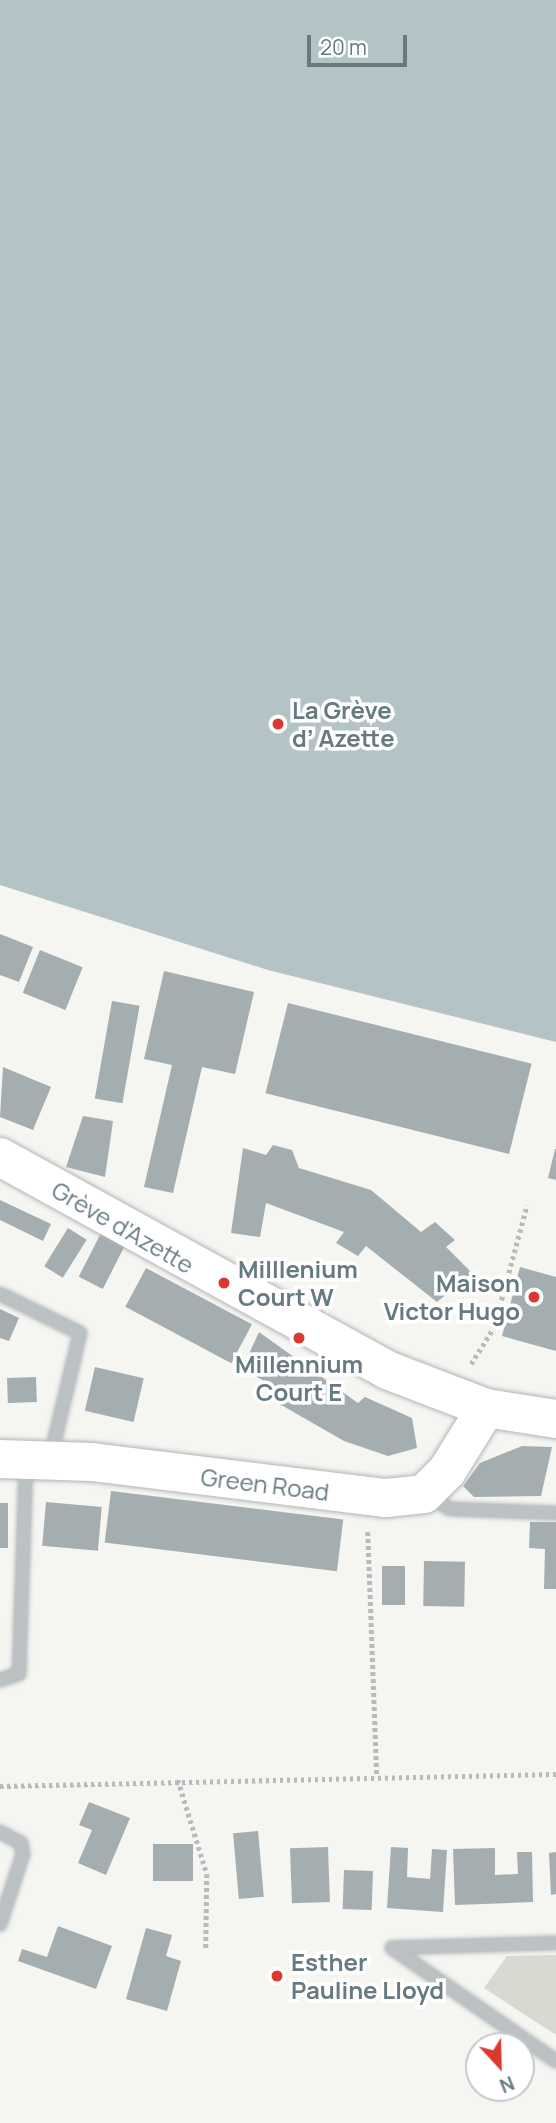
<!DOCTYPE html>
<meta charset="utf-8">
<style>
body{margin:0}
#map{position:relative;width:556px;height:2123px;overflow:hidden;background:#f5f5f2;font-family:Manrope,sans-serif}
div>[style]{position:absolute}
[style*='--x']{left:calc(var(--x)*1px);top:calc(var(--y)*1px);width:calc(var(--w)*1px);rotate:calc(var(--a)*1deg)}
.green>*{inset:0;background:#d6dad1}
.water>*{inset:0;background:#b4c3c5}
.building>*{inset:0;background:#a4aeb1;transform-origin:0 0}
.path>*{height:4.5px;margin-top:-2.25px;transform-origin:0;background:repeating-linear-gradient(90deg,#b7bbbc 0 3.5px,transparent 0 7px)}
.roads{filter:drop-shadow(0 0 2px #b0b6b8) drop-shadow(0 0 2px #b0b6b8)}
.minor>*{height:12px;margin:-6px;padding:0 6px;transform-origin:6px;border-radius:6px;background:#bcc2c4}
.major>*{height:38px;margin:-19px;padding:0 19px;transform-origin:19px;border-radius:19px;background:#fff}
.dots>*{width:19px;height:19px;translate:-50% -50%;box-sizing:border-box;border:4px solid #fff;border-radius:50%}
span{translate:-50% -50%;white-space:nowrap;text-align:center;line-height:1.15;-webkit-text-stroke:7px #fff;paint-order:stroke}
.poi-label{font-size:24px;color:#667a81;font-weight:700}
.left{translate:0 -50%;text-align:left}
.right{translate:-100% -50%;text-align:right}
.street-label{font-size:24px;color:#667a81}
.north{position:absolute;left:465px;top:2032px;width:70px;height:70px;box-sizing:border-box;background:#fff;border:2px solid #c2cacd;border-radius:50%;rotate:158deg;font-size:19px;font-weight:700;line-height:28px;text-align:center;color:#667a81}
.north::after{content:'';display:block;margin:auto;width:24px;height:32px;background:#d9392f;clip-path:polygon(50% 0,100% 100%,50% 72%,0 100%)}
.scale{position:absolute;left:307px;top:35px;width:100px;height:32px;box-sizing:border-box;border:4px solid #667a81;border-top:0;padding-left:9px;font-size:21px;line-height:24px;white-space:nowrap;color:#667a81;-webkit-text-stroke:5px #fff;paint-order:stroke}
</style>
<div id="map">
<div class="green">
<div style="clip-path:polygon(556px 1955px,556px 2035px,484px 1988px,507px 1956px)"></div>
</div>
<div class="water">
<div style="clip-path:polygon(0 0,556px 0,556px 1042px,268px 970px,0 885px)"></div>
</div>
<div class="building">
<div style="clip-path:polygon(0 934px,33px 947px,19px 982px,0 975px)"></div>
<div style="left:40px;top:950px;width:46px;height:46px;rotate:22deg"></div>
<div style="clip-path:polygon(164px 971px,254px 992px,235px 1074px,202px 1067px,173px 1193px,144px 1187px,172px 1065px,144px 1059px)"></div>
<div style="left:112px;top:1001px;width:28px;height:99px;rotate:10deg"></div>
<div style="left:288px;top:1003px;width:251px;height:93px;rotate:14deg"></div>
<div style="clip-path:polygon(3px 1067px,51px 1087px,33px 1130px,0 1117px)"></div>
<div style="clip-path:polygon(83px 1116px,113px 1121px,105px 1177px,66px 1167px)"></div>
<div style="clip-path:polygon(273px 1145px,292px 1150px,299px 1168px,371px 1190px,421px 1232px,435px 1222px,455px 1240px,446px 1247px,472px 1273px,437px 1302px,366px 1246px,358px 1256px,336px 1243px,344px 1232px,266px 1203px,260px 1237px,231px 1233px,243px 1148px,266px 1155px)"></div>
<div style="clip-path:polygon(555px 1149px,556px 1149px,556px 1180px,548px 1178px)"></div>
<div style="clip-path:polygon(0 1200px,51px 1224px,43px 1241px,0 1220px)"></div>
<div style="left:68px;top:1228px;width:22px;height:45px;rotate:32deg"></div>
<div style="left:101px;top:1233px;width:27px;height:49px;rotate:27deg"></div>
<div style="clip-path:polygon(520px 1267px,556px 1277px,556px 1351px,502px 1336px)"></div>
<div style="left:146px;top:1268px;width:120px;height:44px;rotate:28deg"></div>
<div style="clip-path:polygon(0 1309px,19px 1318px,9px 1341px,0 1338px)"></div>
<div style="clip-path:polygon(259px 1332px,358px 1403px,365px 1397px,412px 1418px,417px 1448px,388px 1456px,344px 1441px,276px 1402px,285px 1392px,242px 1369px)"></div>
<div style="left:95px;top:1367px;width:50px;height:45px;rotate:13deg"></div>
<div style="left:36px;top:1377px;width:25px;height:29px;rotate:88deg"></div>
<div style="clip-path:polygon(522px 1446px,552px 1447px,541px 1496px,474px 1497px,463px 1486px,480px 1463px)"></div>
<div style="left:111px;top:1491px;width:234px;height:52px;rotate:7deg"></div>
<div style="left:46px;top:1502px;width:56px;height:44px;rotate:5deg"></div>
<div style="left:0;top:1503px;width:8px;height:45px"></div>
<div style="clip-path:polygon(530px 1522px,556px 1522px,556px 1589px,544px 1589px,545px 1549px,529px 1548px)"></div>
<div style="left:424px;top:1561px;width:41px;height:45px;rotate:1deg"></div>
<div style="left:382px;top:1566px;width:23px;height:39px"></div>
<div style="clip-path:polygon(89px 1802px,130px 1818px,106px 1875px,78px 1863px,92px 1830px,79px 1825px)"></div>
<div style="left:258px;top:1831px;width:66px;height:25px;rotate:85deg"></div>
<div style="left:153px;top:1844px;width:40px;height:37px"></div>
<div style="left:328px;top:1847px;width:55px;height:38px;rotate:88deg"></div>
<div style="clip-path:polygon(391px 1847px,408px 1848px,407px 1877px,430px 1879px,432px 1849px,447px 1850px,443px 1912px,387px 1908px)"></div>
<div style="clip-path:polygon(495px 1848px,495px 1875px,518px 1874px,517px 1852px,532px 1852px,533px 1902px,455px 1905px,453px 1849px)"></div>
<div style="clip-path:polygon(556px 1852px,556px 1894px,551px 1895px,549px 1853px)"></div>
<div style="left:344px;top:1870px;width:29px;height:39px;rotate:2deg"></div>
<div style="clip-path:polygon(58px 1926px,112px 1946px,96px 1989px,18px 1961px,22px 1949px,47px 1957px)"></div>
<div style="clip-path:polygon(146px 1928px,172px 1935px,166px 1956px,181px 1961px,167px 2011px,126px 1999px)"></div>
</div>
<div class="path">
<div style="--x:471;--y:1364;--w:44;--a:-58.1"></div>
<div style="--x:494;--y:1327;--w:126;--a:-74.9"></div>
<div style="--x:368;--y:1532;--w:245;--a:87.9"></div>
<div style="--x:178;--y:1780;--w:98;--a:72.9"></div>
<div style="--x:207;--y:1874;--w:74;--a:90.8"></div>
<div style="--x:0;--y:1786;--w:556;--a:-1.24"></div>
</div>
<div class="roads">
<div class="minor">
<div style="--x:0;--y:1294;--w:89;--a:26"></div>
<div style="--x:80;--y:1333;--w:126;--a:103.3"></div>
<div style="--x:427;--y:1496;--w:26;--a:29"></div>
<div style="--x:450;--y:1509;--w:106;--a:2.2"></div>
<div style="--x:0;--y:1680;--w:20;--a:-18"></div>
<div style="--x:19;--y:1674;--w:211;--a:-88.1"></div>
<div style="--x:0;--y:1832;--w:24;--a:28"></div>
<div style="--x:21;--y:1843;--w:11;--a:80"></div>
<div style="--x:23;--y:1854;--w:74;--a:108.2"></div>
<div style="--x:556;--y:1943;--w:164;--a:178.3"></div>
<div style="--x:392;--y:1948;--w:199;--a:34.6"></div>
</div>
<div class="major">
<div style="--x:0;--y:1157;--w:442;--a:28.8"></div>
<div style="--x:387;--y:1370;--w:106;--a:21"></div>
<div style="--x:486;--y:1408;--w:71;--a:8.9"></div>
<div style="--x:0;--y:1459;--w:92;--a:1.9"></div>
<div style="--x:92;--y:1462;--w:296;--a:7"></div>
<div style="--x:386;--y:1498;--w:38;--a:-6"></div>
<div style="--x:424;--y:1494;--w:33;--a:-45"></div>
<div style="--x:447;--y:1471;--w:74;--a:-58.2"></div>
</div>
</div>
<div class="dots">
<div style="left:278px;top:724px;background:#d9392f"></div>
<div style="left:224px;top:1283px;background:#d9392f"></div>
<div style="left:534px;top:1297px;background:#d9392f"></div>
<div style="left:299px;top:1338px;background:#d9392f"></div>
<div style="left:277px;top:1976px;background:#d9392f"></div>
</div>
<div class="poi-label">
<span class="left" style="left:292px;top:724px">La Grève<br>d’ Azette</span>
<span class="left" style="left:238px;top:1283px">Milllenium<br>Court W</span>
<span class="right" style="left:520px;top:1297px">Maison<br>Victor Hugo</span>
<span style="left:299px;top:1378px">Millennium<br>Court E</span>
<span class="left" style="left:291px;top:1976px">Esther<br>Pauline Lloyd</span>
</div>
<div class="street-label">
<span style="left:123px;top:1227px;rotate:30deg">Grève d'Azette</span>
<span style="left:265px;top:1484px;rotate:7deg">Green Road</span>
</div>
<div class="north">N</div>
<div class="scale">20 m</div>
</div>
